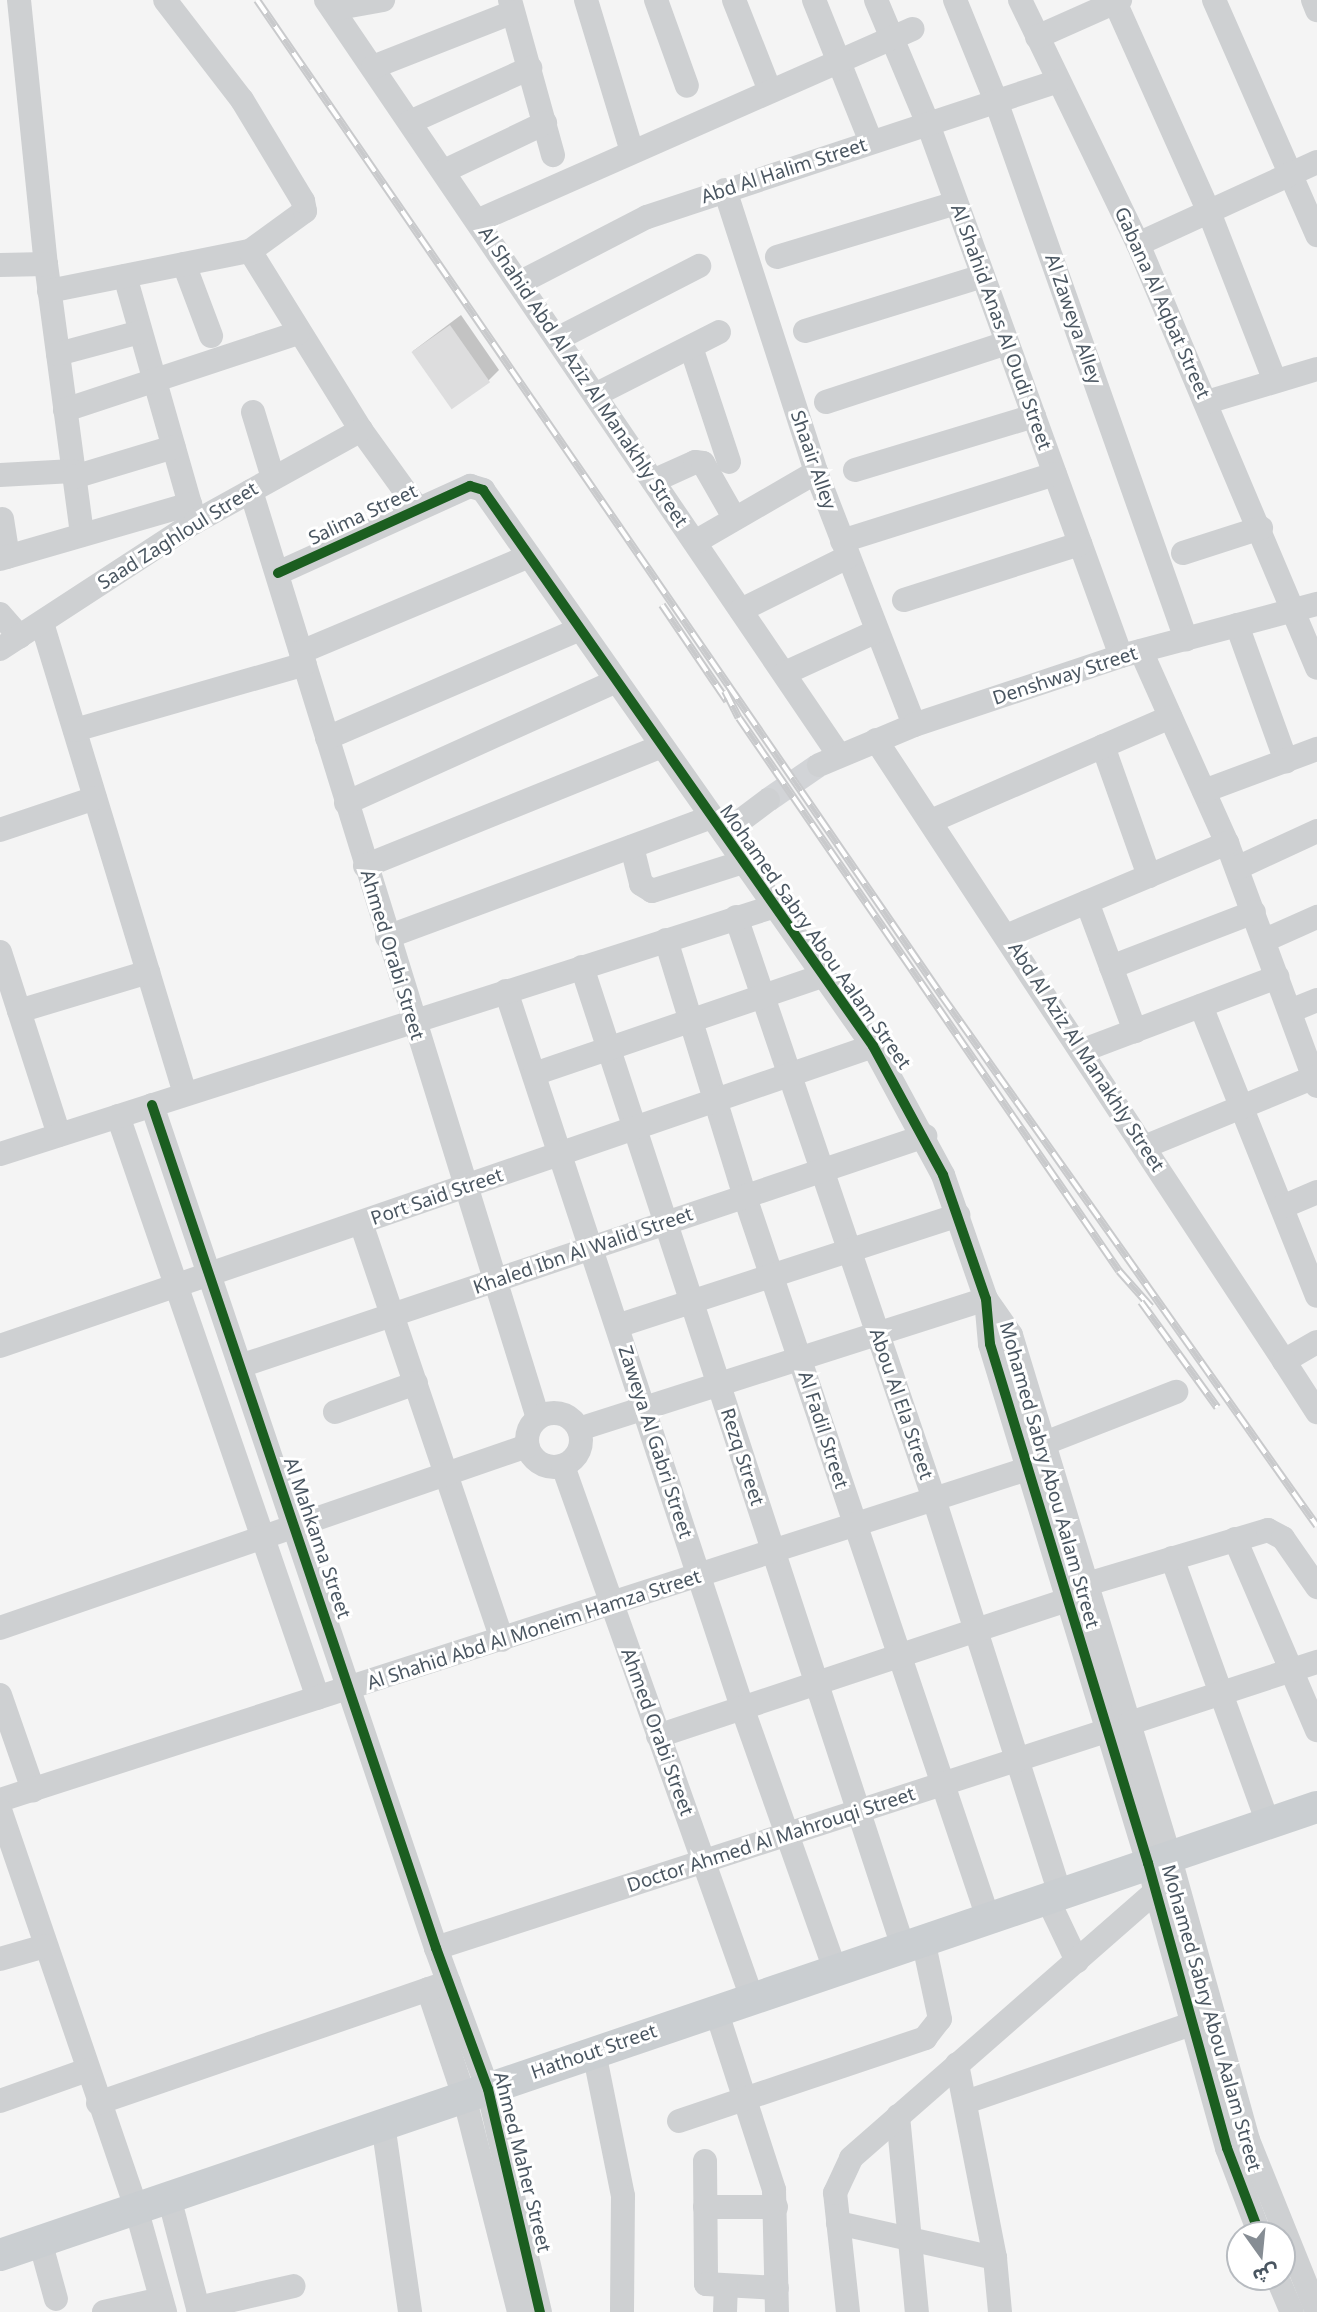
<!DOCTYPE html>
<meta charset="utf-8">
<style>
body{margin:0}
#map{position:relative;width:1317px;height:2312px;overflow:hidden;background:#f4f4f4;font-family:"Noto Sans","Noto Sans Arabic",sans-serif}
div>[style]{position:absolute}
[style*='--x']{left:calc(var(--x)*1px);top:calc(var(--y)*1px);width:calc(var(--w)*1px);rotate:calc(var(--a)*1deg)}
.shadow>*{inset:0;background:#0003}
.building>*{inset:0;background:#ddddde;transform-origin:0 0}
.minor-tunnel>*{height:24px;margin-top:-12px;transform-origin:0;background:repeating-linear-gradient(90deg,#d2d4d7 0 24px,transparent 0 36px)}
.minor>*{height:24px;margin:-12px;padding:0 12px;transform-origin:12px;border-radius:12px;background:#ced0d2}
.minor>.ring{margin:-12px;padding:0;box-sizing:content-box;background:none;border:24px solid #ced0d2;border-radius:50%}
.major>*{height:32px;margin:-16px;padding:0 16px;transform-origin:16px;border-radius:16px;background:#caced1}
.rail>*{height:8px;margin-top:-4px;transform-origin:0;background:repeating-linear-gradient(90deg,#fff 0 16px,#c9cacc 0 32px);box-sizing:border-box;border-block:2px solid #c9cacc}
.cycleway>*{height:10px;margin:-5px;padding:0 5px;transform-origin:5px;border-radius:5px;background:#1b5e20}
span{translate:-50% -50%;white-space:nowrap;text-align:center;line-height:1.15;-webkit-text-stroke:6px #fff;paint-order:stroke}
.street-label{font-size:19px;color:#4a5661}
.north{position:absolute;left:1226px;top:2221px;width:70px;height:70px;box-sizing:border-box;background:#fff;border:2px solid #b7bbc0;border-radius:50%;rotate:165deg;font-size:19px;font-weight:700;line-height:28px;text-align:center;color:#4a5661}
.north::after{content:'';display:block;margin:auto;width:24px;height:32px;background:#868d94;clip-path:polygon(50% 0,100% 100%,50% 72%,0 100%)}
</style>
<div id="map">
<div class="shadow">
<div style="clip-path:polygon(461px 315px,499px 370px,488px 381px,413px 351px)"></div>
</div>
<div class="building">
<div style="left:450px;top:325px;width:70px;height:47px;rotate:55deg"></div>
</div>
<div class="minor-tunnel">
<div style="--x:768;--y:800;--w:62;--a:-34.5"></div>
</div>
<div class="minor">
<div style="--x:19;--y:0;--w:265;--a:84.2"></div>
<div style="--x:46;--y:264;--w:273;--a:82.4"></div>
<div style="--x:326;--y:0;--w:913;--a:55.81"></div>
<div style="--x:510;--y:0;--w:161;--a:74.5"></div>
<div style="--x:586;--y:0;--w:158;--a:73.1"></div>
<div style="--x:656;--y:0;--w:91;--a:70.2"></div>
<div style="--x:734;--y:0;--w:98;--a:68.4"></div>
<div style="--x:814;--y:0;--w:153;--a:68.1"></div>
<div style="--x:876;--y:0;--w:134;--a:67.2"></div>
<div style="--x:928;--y:124;--w:566;--a:70.06"></div>
<div style="--x:955;--y:0;--w:109;--a:67.9"></div>
<div style="--x:996;--y:101;--w:571;--a:70.55"></div>
<div style="--x:1020;--y:0;--w:271;--a:64.2"></div>
<div style="--x:1138;--y:244;--w:460;--a:67.1"></div>
<div style="--x:1214;--y:0;--w:257;--a:66.3"></div>
<div style="--x:1313;--y:0;--w:11;--a:68"></div>
<div style="--x:1115;--y:2;--w:230;--a:65.9"></div>
<div style="--x:1209;--y:212;--w:181;--a:68.7"></div>
<div style="--x:333;--y:9;--w:51;--a:-10.2"></div>
<div style="--x:1037;--y:37;--w:91;--a:-24"></div>
<div style="--x:373;--y:67;--w:150;--a:-21.4"></div>
<div style="--x:410;--y:122;--w:132;--a:-24.2"></div>
<div style="--x:444;--y:171;--w:112;--a:-25.4"></div>
<div style="--x:725;--y:190;--w:296;--a:72.1"></div>
<div style="--x:816;--y:472;--w:271;--a:68.8"></div>
<div style="--x:477;--y:221;--w:476;--a:-23.8"></div>
<div style="--x:1138;--y:244;--w:197;--a:-24.6"></div>
<div style="--x:250;--y:251;--w:211;--a:58.2"></div>
<div style="--x:361;--y:430;--w:97;--a:54.2"></div>
<div style="--x:777;--y:257;--w:187;--a:-16.8"></div>
<div style="--x:184;--y:264;--w:77;--a:69.4"></div>
<div style="--x:0;--y:265;--w:46;--a:-1.2"></div>
<div style="--x:125;--y:276;--w:256;--a:74.1"></div>
<div style="--x:519;--y:283;--w:144;--a:-27.3"></div>
<div style="--x:647;--y:217;--w:433;--a:-18.3"></div>
<div style="--x:49;--y:291;--w:205;--a:-11.3"></div>
<div style="--x:250;--y:251;--w:68;--a:-36"></div>
<div style="--x:305;--y:211;--w:10;--a:-101"></div>
<div style="--x:303;--y:201;--w:118;--a:-121.1"></div>
<div style="--x:242;--y:100;--w:126;--a:-127.6"></div>
<div style="--x:805;--y:331;--w:186;--a:-17.2"></div>
<div style="--x:557;--y:339;--w:160;--a:-27.2"></div>
<div style="--x:691;--y:347;--w:121;--a:71.7"></div>
<div style="--x:58;--y:354;--w:85;--a:-15"></div>
<div style="--x:595;--y:395;--w:139;--a:-26.9"></div>
<div style="--x:826;--y:402;--w:190;--a:-18.1"></div>
<div style="--x:1207;--y:402;--w:115;--a:-16.7"></div>
<div style="--x:65;--y:410;--w:245;--a:-18.3"></div>
<div style="--x:253;--y:412;--w:69;--a:73.1"></div>
<div style="--x:855;--y:470;--w:187;--a:-16.8"></div>
<div style="--x:0;--y:475;--w:73;--a:-3.1"></div>
<div style="--x:74;--y:477;--w:104;--a:-16.7"></div>
<div style="--x:653;--y:481;--w:46;--a:-24.3"></div>
<div style="--x:695;--y:462;--w:8;--a:7"></div>
<div style="--x:703;--y:463;--w:64;--a:60.3"></div>
<div style="--x:251;--y:491;--w:970;--a:72.8"></div>
<div style="--x:2;--y:519;--w:38;--a:81"></div>
<div style="--x:842;--y:541;--w:223;--a:-17.5"></div>
<div style="--x:695;--y:542;--w:140;--a:-30"></div>
<div style="--x:1183;--y:553;--w:82;--a:-17.8"></div>
<div style="--x:0;--y:559;--w:198;--a:-16.1"></div>
<div style="--x:278;--y:573;--w:211;--a:-24.4"></div>
<div style="--x:470;--y:486;--w:14;--a:17"></div>
<div style="--x:483;--y:490;--w:679;--a:54.95"></div>
<div style="--x:873;--y:1046;--w:147;--a:61.5"></div>
<div style="--x:943;--y:1175;--w:131;--a:70.9"></div>
<div style="--x:986;--y:1299;--w:45;--a:84.9"></div>
<div style="--x:990;--y:1344;--w:543;--a:73.07"></div>
<div style="--x:1148;--y:1863;--w:296;--a:74.5"></div>
<div style="--x:1227;--y:2148;--w:93;--a:69.2"></div>
<div style="--x:904;--y:600;--w:185;--a:-17.7"></div>
<div style="--x:741;--y:610;--w:119;--a:-26.4"></div>
<div style="--x:0;--y:614;--w:30;--a:49"></div>
<div style="--x:42;--y:623;--w:492;--a:73.1"></div>
<div style="--x:1237;--y:625;--w:145;--a:70.2"></div>
<div style="--x:0;--y:649;--w:233;--a:-33.1"></div>
<div style="--x:195;--y:522;--w:190;--a:-29"></div>
<div style="--x:1141;--y:651;--w:210;--a:65.9"></div>
<div style="--x:1227;--y:843;--w:259;--a:69.7"></div>
<div style="--x:301;--y:652;--w:247;--a:-22.8"></div>
<div style="--x:785;--y:673;--w:101;--a:-24.5"></div>
<div style="--x:75;--y:730;--w:239;--a:-16"></div>
<div style="--x:327;--y:738;--w:275;--a:-23.3"></div>
<div style="--x:876;--y:740;--w:743;--a:56.69"></div>
<div style="--x:1284;--y:1361;--w:38;--a:-30"></div>
<div style="--x:1103;--y:746;--w:138;--a:70.5"></div>
<div style="--x:819;--y:765;--w:103;--a:-22.8"></div>
<div style="--x:914;--y:725;--w:218;--a:-18.4"></div>
<div style="--x:1121;--y:656;--w:203;--a:-14.9"></div>
<div style="--x:1204;--y:791;--w:121;--a:-20.4"></div>
<div style="--x:346;--y:803;--w:296;--a:-24.3"></div>
<div style="--x:931;--y:821;--w:261;--a:-23.5"></div>
<div style="--x:0;--y:830;--w:100;--a:-18.6"></div>
<div style="--x:724;--y:833;--w:55;--a:-36.9"></div>
<div style="--x:632;--y:847;--w:38;--a:76"></div>
<div style="--x:641;--y:884;--w:13;--a:32"></div>
<div style="--x:652;--y:891;--w:96;--a:-17.7"></div>
<div style="--x:365;--y:866;--w:320;--a:-22"></div>
<div style="--x:1237;--y:868;--w:88;--a:-24.8"></div>
<div style="--x:1087;--y:902;--w:138;--a:69.6"></div>
<div style="--x:736;--y:917;--w:615;--a:71.21"></div>
<div style="--x:934;--y:1499;--w:414;--a:72.3"></div>
<div style="--x:1006;--y:936;--w:240;--a:-22.8"></div>
<div style="--x:387;--y:937;--w:346;--a:-20.3"></div>
<div style="--x:666;--y:940;--w:269;--a:72.9"></div>
<div style="--x:745;--y:1197;--w:761;--a:71.37"></div>
<div style="--x:1265;--y:940;--w:57;--a:-23.9"></div>
<div style="--x:0;--y:952;--w:192;--a:72.1"></div>
<div style="--x:582;--y:967;--w:1031;--a:71.86"></div>
<div style="--x:1111;--y:967;--w:153;--a:-21"></div>
<div style="--x:506;--y:991;--w:754;--a:71.76"></div>
<div style="--x:742;--y:1707;--w:279;--a:70.5"></div>
<div style="--x:1201;--y:1006;--w:312;--a:68.2"></div>
<div style="--x:19;--y:1011;--w:135;--a:-16.8"></div>
<div style="--x:1290;--y:1011;--w:29;--a:-22"></div>
<div style="--x:1081;--y:1051;--w:210;--a:-20.7"></div>
<div style="--x:534;--y:1074;--w:306;--a:-18.8"></div>
<div style="--x:152;--y:1105;--w:890;--a:71.38"></div>
<div style="--x:436;--y:1948;--w:150;--a:69.8"></div>
<div style="--x:488;--y:2089;--w:229;--a:76.9"></div>
<div style="--x:118;--y:1116;--w:615;--a:71.04"></div>
<div style="--x:1144;--y:1147;--w:187;--a:-22.3"></div>
<div style="--x:0;--y:1154;--w:814;--a:-17.74"></div>
<div style="--x:1282;--y:1207;--w:38;--a:-23"></div>
<div style="--x:361;--y:1223;--w:440;--a:71.3"></div>
<div style="--x:986;--y:1299;--w:44;--a:55.2"></div>
<div style="--x:1011;--y:1335;--w:543;--a:73.1"></div>
<div style="--x:1169;--y:1855;--w:296;--a:74.5"></div>
<div style="--x:1248;--y:2140;--w:185;--a:68.1"></div>
<div style="--x:617;--y:1326;--w:359;--a:-18"></div>
<div style="--x:0;--y:1346;--w:923;--a:-18.96"></div>
<div style="--x:1284;--y:1361;--w:61;--a:57.1"></div>
<div style="--x:240;--y:1366;--w:723;--a:-18.56"></div>
<div style="--x:335;--y:1412;--w:86;--a:-19.7"></div>
<div class="ring" style="left:527px;top:1413px;width:30px;height:30px"></div>
<div style="--x:579;--y:1429;--w:427;--a:-17.7"></div>
<div style="--x:1045;--y:1443;--w:141;--a:-21.3"></div>
<div style="--x:563;--y:1466;--w:565;--a:70.44"></div>
<div style="--x:1235;--y:1539;--w:208;--a:66.8"></div>
<div style="--x:1172;--y:1558;--w:282;--a:70.1"></div>
<div style="--x:1087;--y:1584;--w:189;--a:-16.6"></div>
<div style="--x:1268;--y:1530;--w:17;--a:28"></div>
<div style="--x:1283;--y:1538;--w:60;--a:55.2"></div>
<div style="--x:0;--y:1628;--w:558;--a:-19.05"></div>
<div style="--x:0;--y:1695;--w:101;--a:70.8"></div>
<div style="--x:1130;--y:1723;--w:197;--a:-18.1"></div>
<div style="--x:658;--y:1736;--w:430;--a:-18.4"></div>
<div style="--x:0;--y:1800;--w:1079;--a:-17.86"></div>
<div style="--x:0;--y:1810;--w:421;--a:71.1"></div>
<div style="--x:136;--y:2208;--w:108;--a:74.4"></div>
<div style="--x:1047;--y:1898;--w:70;--a:64.5"></div>
<div style="--x:436;--y:1948;--w:704;--a:-17.95"></div>
<div style="--x:0;--y:1959;--w:47;--a:-16.1"></div>
<div style="--x:428;--y:1989;--w:113;--a:71.4"></div>
<div style="--x:464;--y:2096;--w:223;--a:75.7"></div>
<div style="--x:716;--y:2010;--w:189;--a:72.1"></div>
<div style="--x:774;--y:2190;--w:122;--a:88.6"></div>
<div style="--x:594;--y:2052;--w:147;--a:78.6"></div>
<div style="--x:623;--y:2196;--w:116;--a:90.5"></div>
<div style="--x:957;--y:2064;--w:198;--a:78.9"></div>
<div style="--x:995;--y:2258;--w:54;--a:84.7"></div>
<div style="--x:0;--y:2101;--w:92;--a:-19.6"></div>
<div style="--x:966;--y:2102;--w:238;--a:-19.1"></div>
<div style="--x:98;--y:2103;--w:371;--a:-19"></div>
<div style="--x:898;--y:2116;--w:197;--a:84.5"></div>
<div style="--x:679;--y:2121;--w:260;--a:-18.6"></div>
<div style="--x:925;--y:2038;--w:24;--a:-52"></div>
<div style="--x:940;--y:2019;--w:81;--a:-102.1"></div>
<div style="--x:383;--y:2124;--w:190;--a:81.8"></div>
<div style="--x:705;--y:2161;--w:123;--a:89.5"></div>
<div style="--x:706;--y:2284;--w:71;--a:3.2"></div>
<div style="--x:169;--y:2197;--w:119;--a:75.4"></div>
<div style="--x:705;--y:2207;--w:71;--a:0"></div>
<div style="--x:838;--y:2223;--w:161;--a:12.6"></div>
<div style="--x:40;--y:2241;--w:60;--a:74.6"></div>
<div style="--x:1277;--y:2277;--w:38;--a:67"></div>
<div style="--x:198;--y:2308;--w:98;--a:-12.9"></div>
<div style="--x:104;--y:2312;--w:58;--a:-12.8"></div>
<div style="--x:725;--y:2312;--w:25;--a:-88"></div>
<div style="--x:848;--y:2312;--w:120;--a:-96.2"></div>
<div style="--x:835;--y:2193;--w:38;--a:-65"></div>
<div style="--x:851;--y:2158;--w:405;--a:-41.2"></div>
</div>
<div class="major">
<div style="--x:0;--y:2255;--w:1391;--a:-18.79"></div>
</div>
<div class="rail">
<div style="--x:257;--y:0;--w:1209;--a:55.48"></div>
<div style="--x:942;--y:996;--w:649;--a:54.72"></div>
<div style="--x:662;--y:605;--w:116;--a:55.9"></div>
<div style="--x:725;--y:691;--w:30;--a:63"></div>
<div style="--x:739;--y:718;--w:671;--a:55.5"></div>
<div style="--x:1119;--y:1271;--w:48;--a:48.4"></div>
<div style="--x:1141;--y:1302;--w:130;--a:54.1"></div>
</div>
<div class="cycleway">
<div style="--x:278;--y:573;--w:211;--a:-24.4"></div>
<div style="--x:470;--y:486;--w:14;--a:17"></div>
<div style="--x:483;--y:490;--w:679;--a:54.95"></div>
<div style="--x:873;--y:1046;--w:147;--a:61.5"></div>
<div style="--x:943;--y:1175;--w:131;--a:70.9"></div>
<div style="--x:986;--y:1299;--w:45;--a:84.9"></div>
<div style="--x:990;--y:1344;--w:543;--a:73.07"></div>
<div style="--x:1148;--y:1863;--w:296;--a:74.5"></div>
<div style="--x:1227;--y:2148;--w:93;--a:69.2"></div>
<div style="--x:152;--y:1105;--w:890;--a:71.38"></div>
<div style="--x:436;--y:1948;--w:150;--a:69.8"></div>
<div style="--x:488;--y:2089;--w:229;--a:76.9"></div>
</div>
<div class="street-label">
<span style="left:784px;top:171px;rotate:-18deg">Abd Al Halim Street</span>
<span style="left:1162px;top:303px;rotate:66deg">Gabana Al Aqbat Street</span>
<span style="left:1073px;top:319px;rotate:71deg">Al Zaweya Alley</span>
<span style="left:1001px;top:327px;rotate:70deg">Al Shahid Anas Al Oudi Street</span>
<span style="left:583px;top:377px;rotate:56deg">Al Shahid Abd Al Aziz Al Manakhly Street</span>
<span style="left:813px;top:460px;rotate:71deg">Shaair Alley</span>
<span style="left:363px;top:515px;rotate:-25deg">Salima Street</span>
<span style="left:178px;top:536px;rotate:-32deg">Saad Zaghloul Street</span>
<span style="left:1065px;top:676px;rotate:-18deg">Denshway Street</span>
<span style="left:815px;top:937px;rotate:55deg">Mohamed Sabry Abou Aalam Street</span>
<span style="left:392px;top:955px;rotate:73deg">Ahmed Orabi Street</span>
<span style="left:1086px;top:1057px;rotate:57deg">Abd Al Aziz Al Manakhly Street</span>
<span style="left:437px;top:1197px;rotate:-19deg">Port Said Street</span>
<span style="left:583px;top:1251px;rotate:-19deg">Khaled Ibn Al Walid Street</span>
<span style="left:901px;top:1404px;rotate:71deg">Abou Al Ela Street</span>
<span style="left:823px;top:1430px;rotate:72deg">Al Fadil Street</span>
<span style="left:655px;top:1442px;rotate:72deg">Zaweya Al Gabri Street</span>
<span style="left:742px;top:1457px;rotate:72deg">Rezq Street</span>
<span style="left:1049px;top:1475px;rotate:74deg">Mohamed Sabry Abou Aalam Street</span>
<span style="left:317px;top:1538px;rotate:71deg">Al Mahkama Street</span>
<span style="left:534px;top:1630px;rotate:-18deg">Al Shahid Abd Al Moneim Hamza Street</span>
<span style="left:657px;top:1732px;rotate:70deg">Ahmed Orabi Street</span>
<span style="left:771px;top:1840px;rotate:-18deg">Doctor Ahmed Al Mahrouqi Street</span>
<span style="left:1211px;top:2018px;rotate:74deg">Mohamed Sabry Abou Aalam Street</span>
<span style="left:594px;top:2052px;rotate:-19deg">Hathout Street</span>
<span style="left:522px;top:2162px;rotate:76deg">Ahmed Maher Street</span>
</div>
<div class="north">ش</div>
</div>
